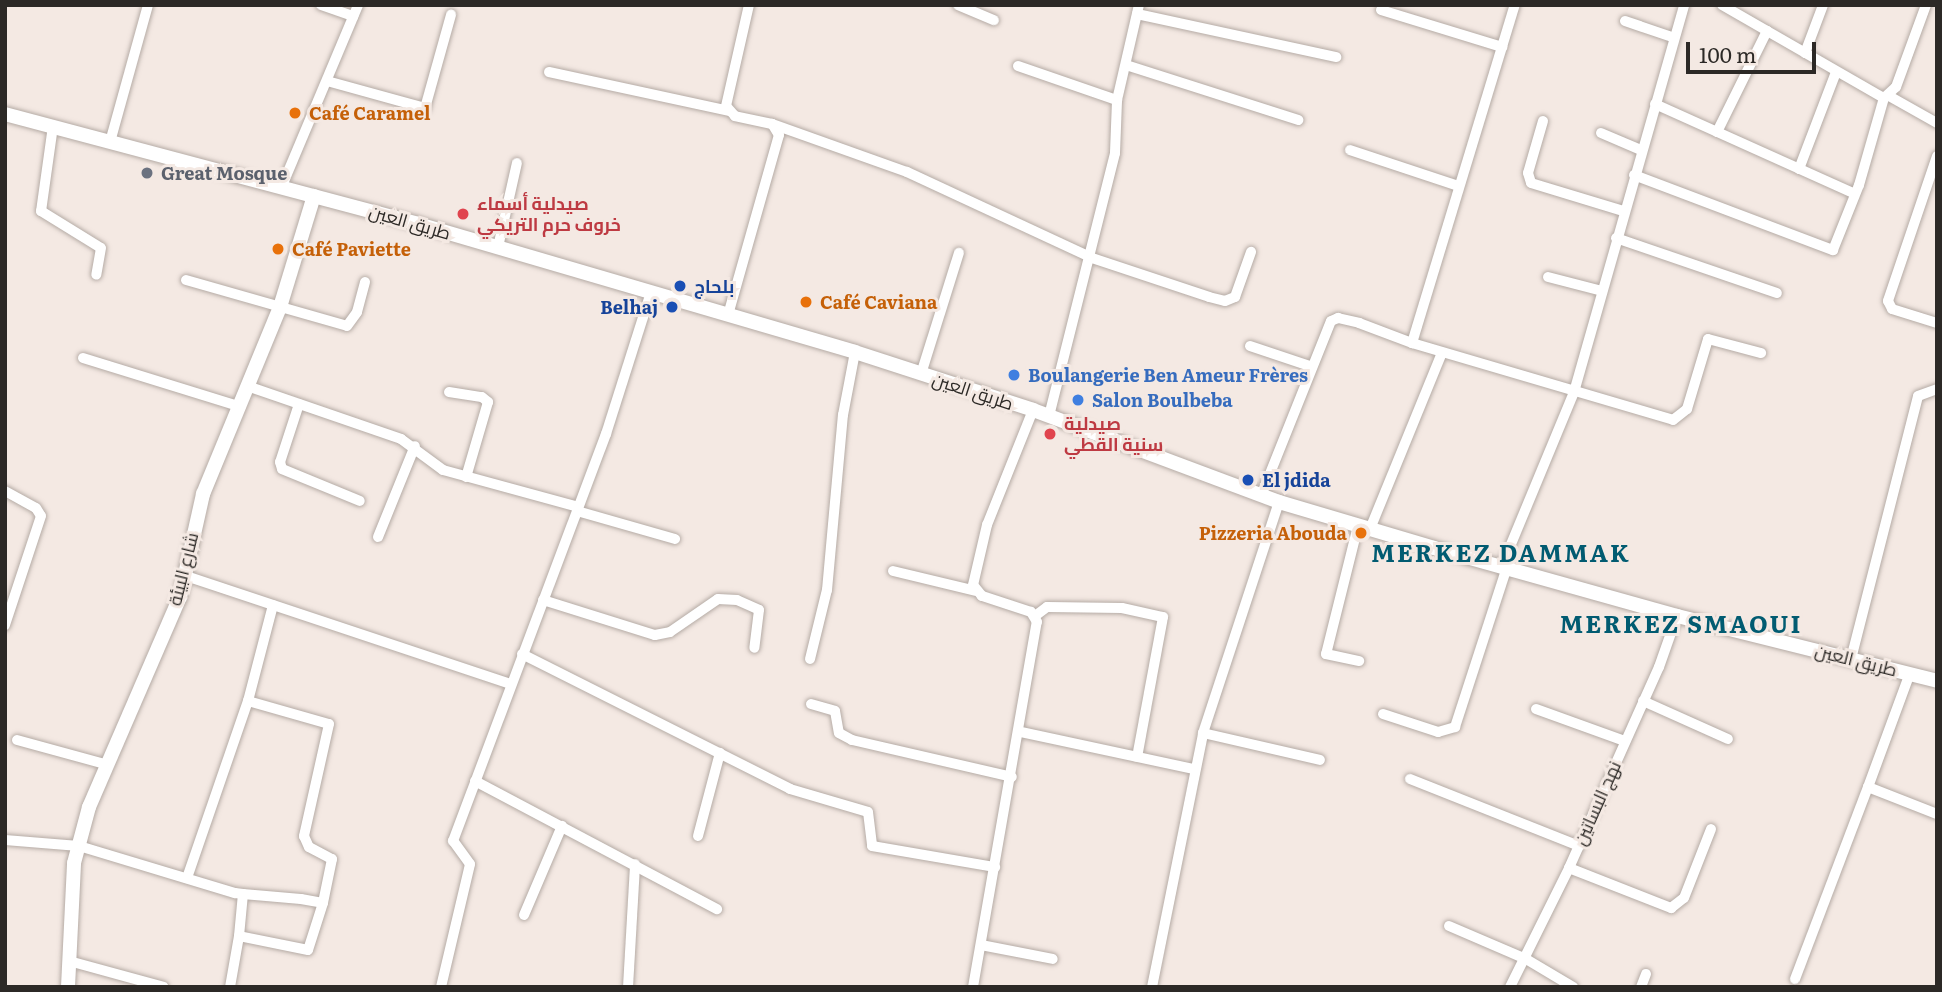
<!DOCTYPE html>
<meta charset="utf-8">
<style>
body{margin:0}
#map{position:relative;width:1942px;height:992px;overflow:hidden;background:#f4e9e3;font-family:Literata,Cairo,serif}
div>[style]{position:absolute}
[style*='--x']{left:calc(var(--x)*1px);top:calc(var(--y)*1px);width:calc(var(--w)*1px);rotate:calc(var(--a)*1deg)}
.roads{filter:drop-shadow(0 0 2px #b5aba5) drop-shadow(0 0 2px #b5aba5)}
.street>*{height:10px;margin:-5px;padding:0 5px;transform-origin:5px;border-radius:5px;background:#fff}
.secondary>*{height:14px;margin:-7px;padding:0 7px;transform-origin:7px;border-radius:7px;background:#fff}
.dots>*{width:19px;height:19px;translate:-50% -50%;box-sizing:border-box;border:4px solid #f4e9e3;border-radius:50%}
span{translate:-50% -50%;white-space:nowrap;text-align:center;line-height:1.15;-webkit-text-stroke:6px #f4e9e3;paint-order:stroke}
.food-label{font-size:18px;color:#c56008;font-weight:700}
.left{translate:0 -50%;text-align:left}
.right{translate:-100% -50%;text-align:right}
.worship-label{font-size:18px;color:#5b616d;font-weight:700}
.health-label{font-size:18px;color:#be3a42;font-weight:700}
.street-label{font-size:18px;color:#2c2926}
.transit-label{font-size:18px;color:#164399;font-weight:700}
.shop-label{font-size:18px;color:#366cbe;font-weight:700}
.district-label{font-size:24px;color:#015b71;font-weight:700;letter-spacing:2px}
.frame{position:absolute;inset:0;border:7px solid #2c2926;pointer-events:none}
.scale{position:absolute;left:1686px;top:42px;width:130px;height:32px;box-sizing:border-box;border:4px solid #2c2926;border-top:0;padding-left:9px;font-size:21px;line-height:24px;white-space:nowrap;color:#2c2926;-webkit-text-stroke:5px #f4e9e3;paint-order:stroke}
</style>
<div id="map">
<div class="roads">
<div class="street">
<div style="--x:321;--y:5;--w:34;--a:19"></div>
<div style="--x:958;--y:5;--w:39;--a:23"></div>
<div style="--x:1722;--y:5;--w:187;--a:29.9"></div>
<div style="--x:1884;--y:98;--w:16;--a:-43"></div>
<div style="--x:1896;--y:87;--w:87;--a:-69.9"></div>
<div style="--x:1381;--y:10;--w:127;--a:17"></div>
<div style="--x:1137;--y:14;--w:204;--a:12.2"></div>
<div style="--x:1625;--y:21;--w:50;--a:18.8"></div>
<div style="--x:1805;--y:53;--w:51;--a:-69.4"></div>
<div style="--x:1126;--y:65;--w:181;--a:17.7"></div>
<div style="--x:1018;--y:66;--w:105;--a:19"></div>
<div style="--x:549;--y:72;--w:184;--a:12.2"></div>
<div style="--x:327;--y:81;--w:102;--a:15.4"></div>
<div style="--x:425;--y:108;--w:97;--a:-74.4"></div>
<div style="--x:1889;--y:96;--w:55;--a:29.4"></div>
<div style="--x:1655;--y:104;--w:219;--a:24.2"></div>
<div style="--x:1543;--y:121;--w:54;--a:106.1"></div>
<div style="--x:1528;--y:173;--w:10;--a:73"></div>
<div style="--x:1531;--y:183;--w:96;--a:16.9"></div>
<div style="--x:772;--y:124;--w:143;--a:19.6"></div>
<div style="--x:907;--y:172;--w:204;--a:24.9"></div>
<div style="--x:1092;--y:258;--w:123;--a:18.4"></div>
<div style="--x:1209;--y:297;--w:16;--a:14"></div>
<div style="--x:1225;--y:301;--w:11;--a:-22"></div>
<div style="--x:1235;--y:297;--w:48;--a:-70.4"></div>
<div style="--x:53;--y:126;--w:86;--a:98"></div>
<div style="--x:41;--y:211;--w:70;--a:31.7"></div>
<div style="--x:101;--y:248;--w:27;--a:100"></div>
<div style="--x:1717;--y:132;--w:113;--a:-63.7"></div>
<div style="--x:1601;--y:133;--w:43;--a:23"></div>
<div style="--x:110;--y:142;--w:142;--a:-74.5"></div>
<div style="--x:1350;--y:150;--w:114;--a:18.4"></div>
<div style="--x:1937;--y:156;--w:153;--a:108.7"></div>
<div style="--x:1888;--y:301;--w:9;--a:63"></div>
<div style="--x:1892;--y:309;--w:47;--a:17.3"></div>
<div style="--x:1799;--y:169;--w:104;--a:-69.1"></div>
<div style="--x:1634;--y:175;--w:213;--a:20.7"></div>
<div style="--x:1833;--y:250;--w:70;--a:-68.2"></div>
<div style="--x:1859;--y:185;--w:91;--a:-74"></div>
<div style="--x:282;--y:186;--w:196;--a:-67.2"></div>
<div style="--x:1616;--y:238;--w:170;--a:18.9"></div>
<div style="--x:498;--y:247;--w:86;--a:-77.3"></div>
<div style="--x:1548;--y:277;--w:56;--a:14.5"></div>
<div style="--x:186;--y:280;--w:167;--a:15.9"></div>
<div style="--x:347;--y:326;--w:17;--a:-54"></div>
<div style="--x:357;--y:312;--w:31;--a:-75"></div>
<div style="--x:728;--y:315;--w:187;--a:-74.2"></div>
<div style="--x:779;--y:135;--w:13;--a:-122"></div>
<div style="--x:772;--y:124;--w:38;--a:-168"></div>
<div style="--x:735;--y:116;--w:13;--a:-132"></div>
<div style="--x:726;--y:106;--w:104;--a:-77.2"></div>
<div style="--x:1412;--y:343;--w:272;--a:16.4"></div>
<div style="--x:1673;--y:420;--w:18;--a:-38"></div>
<div style="--x:1687;--y:409;--w:73;--a:-73.3"></div>
<div style="--x:1708;--y:339;--w:55;--a:14.8"></div>
<div style="--x:1250;--y:346;--w:63;--a:18.4"></div>
<div style="--x:83;--y:358;--w:165;--a:17.2"></div>
<div style="--x:921;--y:374;--w:127;--a:-72.6"></div>
<div style="--x:250;--y:387;--w:160;--a:19"></div>
<div style="--x:401;--y:439;--w:52;--a:36.4"></div>
<div style="--x:443;--y:470;--w:140;--a:15.3"></div>
<div style="--x:449;--y:392;--w:33;--a:9"></div>
<div style="--x:482;--y:397;--w:8;--a:40"></div>
<div style="--x:488;--y:402;--w:78;--a:106.3"></div>
<div style="--x:299;--y:404;--w:61;--a:108.1"></div>
<div style="--x:280;--y:462;--w:7;--a:74"></div>
<div style="--x:282;--y:469;--w:84;--a:22.3"></div>
<div style="--x:1049;--y:416;--w:271;--a:-75.9"></div>
<div style="--x:1115;--y:153;--w:53;--a:-87.8"></div>
<div style="--x:1117;--y:100;--w:98;--a:-77"></div>
<div style="--x:5;--y:491;--w:35;--a:29"></div>
<div style="--x:36;--y:508;--w:9;--a:58"></div>
<div style="--x:41;--y:516;--w:115;--a:108.3"></div>
<div style="--x:1261;--y:496;--w:188;--a:-68.2"></div>
<div style="--x:1331;--y:321;--w:8;--a:-23"></div>
<div style="--x:1338;--y:318;--w:22;--a:13"></div>
<div style="--x:1359;--y:323;--w:57;--a:20.7"></div>
<div style="--x:1412;--y:343;--w:353;--a:-73.1"></div>
<div style="--x:577;--y:511;--w:102;--a:15.9"></div>
<div style="--x:1358;--y:526;--w:132;--a:104"></div>
<div style="--x:1326;--y:654;--w:34;--a:12"></div>
<div style="--x:1370;--y:529;--w:188;--a:-67.8"></div>
<div style="--x:378;--y:537;--w:98;--a:-67.9"></div>
<div style="--x:1502;--y:566;--w:188;--a:-67.5"></div>
<div style="--x:1574;--y:392;--w:402;--a:-74.1"></div>
<div style="--x:893;--y:571;--w:85;--a:13.5"></div>
<div style="--x:183;--y:575;--w:346;--a:18.4"></div>
<div style="--x:543;--y:600;--w:117;--a:17.4"></div>
<div style="--x:655;--y:635;--w:15;--a:-11"></div>
<div style="--x:670;--y:632;--w:58;--a:-34.5"></div>
<div style="--x:718;--y:599;--w:19;--a:3"></div>
<div style="--x:737;--y:600;--w:24;--a:24"></div>
<div style="--x:759;--y:610;--w:38;--a:97"></div>
<div style="--x:1035;--y:616;--w:15;--a:-37"></div>
<div style="--x:1047;--y:607;--w:75;--a:0.8"></div>
<div style="--x:1122;--y:608;--w:42;--a:12.4"></div>
<div style="--x:1163;--y:617;--w:142;--a:100.5"></div>
<div style="--x:522;--y:654;--w:300;--a:26.7"></div>
<div style="--x:790;--y:789;--w:81;--a:16.4"></div>
<div style="--x:868;--y:812;--w:34;--a:83"></div>
<div style="--x:872;--y:846;--w:125;--a:9.7"></div>
<div style="--x:810;--y:659;--w:71;--a:-76.2"></div>
<div style="--x:827;--y:590;--w:176;--a:-84.8"></div>
<div style="--x:843;--y:415;--w:64;--a:-79.2"></div>
<div style="--x:1851;--y:659;--w:271;--a:-75.7"></div>
<div style="--x:1918;--y:396;--w:20;--a:-20"></div>
<div style="--x:1910;--y:673;--w:121;--a:110.2"></div>
<div style="--x:1868;--y:787;--w:74;--a:21.4"></div>
<div style="--x:248;--y:701;--w:99;--a:-75.4"></div>
<div style="--x:1643;--y:701;--w:93;--a:24.1"></div>
<div style="--x:811;--y:704;--w:25;--a:16"></div>
<div style="--x:835;--y:711;--w:22;--a:80"></div>
<div style="--x:839;--y:733;--w:15;--a:28"></div>
<div style="--x:852;--y:740;--w:164;--a:13"></div>
<div style="--x:1536;--y:709;--w:95;--a:19.8"></div>
<div style="--x:1383;--y:714;--w:58;--a:18.1"></div>
<div style="--x:1438;--y:732;--w:18;--a:-16"></div>
<div style="--x:1455;--y:727;--w:168;--a:-72"></div>
<div style="--x:1021;--y:732;--w:177;--a:12.1"></div>
<div style="--x:1203;--y:733;--w:120;--a:13"></div>
<div style="--x:17;--y:740;--w:91;--a:15.3"></div>
<div style="--x:1410;--y:779;--w:182;--a:21.6"></div>
<div style="--x:475;--y:781;--w:274;--a:27.9"></div>
<div style="--x:698;--y:836;--w:86;--a:-75.2"></div>
<div style="--x:5;--y:840;--w:74;--a:4.6"></div>
<div style="--x:79;--y:846;--w:163;--a:16.8"></div>
<div style="--x:235;--y:893;--w:8;--a:7"></div>
<div style="--x:243;--y:894;--w:58;--a:4.9"></div>
<div style="--x:301;--y:899;--w:22;--a:10"></div>
<div style="--x:323;--y:903;--w:49;--a:107.7"></div>
<div style="--x:308;--y:950;--w:70;--a:-168.5"></div>
<div style="--x:239;--y:936;--w:42;--a:-84.6"></div>
<div style="--x:1569;--y:868;--w:110;--a:21.4"></div>
<div style="--x:1671;--y:908;--w:16;--a:-38"></div>
<div style="--x:1684;--y:898;--w:74;--a:-68.6"></div>
<div style="--x:187;--y:878;--w:187;--a:-71"></div>
<div style="--x:248;--y:701;--w:84;--a:15.9"></div>
<div style="--x:329;--y:724;--w:115;--a:102.6"></div>
<div style="--x:304;--y:836;--w:12;--a:66"></div>
<div style="--x:309;--y:847;--w:26;--a:28"></div>
<div style="--x:332;--y:859;--w:45;--a:101.6"></div>
<div style="--x:524;--y:915;--w:97;--a:-66.9"></div>
<div style="--x:1449;--y:926;--w:84;--a:23.2"></div>
<div style="--x:1526;--y:959;--w:55;--a:30.8"></div>
<div style="--x:981;--y:945;--w:73;--a:11"></div>
<div style="--x:69;--y:961;--w:98;--a:15.3"></div>
<div style="--x:1795;--y:979;--w:205;--a:-69.2"></div>
<div style="--x:230;--y:987;--w:52;--a:-80"></div>
<div style="--x:441;--y:987;--w:126;--a:-76.7"></div>
<div style="--x:470;--y:864;--w:29;--a:-126"></div>
<div style="--x:453;--y:841;--w:435;--a:-69.4"></div>
<div style="--x:606;--y:434;--w:149;--a:-72.4"></div>
<div style="--x:628;--y:987;--w:123;--a:-86.7"></div>
<div style="--x:973;--y:987;--w:371;--a:-80.1"></div>
<div style="--x:1037;--y:622;--w:12;--a:-121"></div>
<div style="--x:1031;--y:612;--w:52;--a:-161.9"></div>
<div style="--x:982;--y:596;--w:14;--a:-129"></div>
<div style="--x:973;--y:585;--w:62;--a:-76.9"></div>
<div style="--x:987;--y:525;--w:124;--a:-68.2"></div>
<div style="--x:1152;--y:987;--w:259;--a:-78.6"></div>
<div style="--x:1203;--y:733;--w:243;--a:-71.8"></div>
<div style="--x:1510;--y:987;--w:133;--a:-63.6"></div>
<div style="--x:1569;--y:868;--w:220;--a:-65.9"></div>
<div style="--x:1659;--y:667;--w:54;--a:-70.6"></div>
<div style="--x:1641;--y:987;--w:14;--a:-69"></div>
</div>
<div class="secondary">
<div style="--x:5;--y:114;--w:427;--a:14.9"></div>
<div style="--x:418;--y:224;--w:455;--a:16.3"></div>
<div style="--x:855;--y:352;--w:187;--a:18"></div>
<div style="--x:1033;--y:410;--w:263;--a:20.5"></div>
<div style="--x:1279;--y:502;--w:162;--a:16.5"></div>
<div style="--x:1434;--y:548;--w:252;--a:15.6"></div>
<div style="--x:1677;--y:616;--w:268;--a:14"></div>
<div style="--x:68;--y:987;--w:124;--a:-87.2"></div>
<div style="--x:74;--y:863;--w:58;--a:-75"></div>
<div style="--x:89;--y:807;--w:229;--a:-66.6"></div>
<div style="--x:180;--y:597;--w:106;--a:-77.4"></div>
<div style="--x:203;--y:494;--w:202;--a:-67.6"></div>
<div style="--x:280;--y:307;--w:116;--a:-73"></div>
</div>
</div>
<div class="dots">
<div style="left:295px;top:113px;background:#e8710a"></div>
<div style="left:147px;top:173px;background:#6b7280"></div>
<div style="left:463px;top:214px;background:#e0444e"></div>
<div style="left:278px;top:249px;background:#e8710a"></div>
<div style="left:680px;top:286px;background:#1a4fb4"></div>
<div style="left:806px;top:302px;background:#e8710a"></div>
<div style="left:672px;top:307px;background:#1a4fb4"></div>
<div style="left:1014px;top:375px;background:#3f7fe0"></div>
<div style="left:1078px;top:400px;background:#3f7fe0"></div>
<div style="left:1050px;top:434px;background:#e0444e"></div>
<div style="left:1248px;top:480px;background:#1a4fb4"></div>
<div style="left:1361px;top:533px;background:#e8710a"></div>
</div>
<div class="food-label">
<span class="left" style="left:309px;top:113px">Café Caramel</span>
<span class="left" style="left:292px;top:249px">Café Paviette</span>
<span class="left" style="left:820px;top:302px">Café Caviana</span>
<span class="right" style="left:1347px;top:533px">Pizzeria Abouda</span>
</div>
<div class="worship-label">
<span class="left" style="left:161px;top:173px">Great Mosque</span>
</div>
<div class="health-label">
<span class="left" style="left:477px;top:214px">صيدلية أسماء<br>خروف حرم التريكي</span>
<span class="left" style="left:1064px;top:434px">صيدلية<br>سنية القطي</span>
</div>
<div class="street-label">
<span style="left:410px;top:222px;rotate:16deg">طريق العين</span>
<span style="left:973px;top:391px;rotate:18deg">طريق العين</span>
<span style="left:183px;top:569px;rotate:-76deg">شارع البيئة</span>
<span style="left:1856px;top:660px;rotate:14deg">طريق العين</span>
<span style="left:1597px;top:803px;rotate:-66deg">نهج البساتين</span>
</div>
<div class="transit-label">
<span class="left" style="left:694px;top:286px">بلحاج</span>
<span class="right" style="left:658px;top:307px">Belhaj</span>
<span class="left" style="left:1262px;top:480px">El jdida</span>
</div>
<div class="shop-label">
<span class="left" style="left:1028px;top:375px">Boulangerie Ben Ameur Frères</span>
<span class="left" style="left:1092px;top:400px">Salon Boulbeba</span>
</div>
<div class="district-label">
<span style="left:1501px;top:552px">MERKEZ DAMMAK</span>
<span style="left:1681px;top:623px">MERKEZ SMAOUI</span>
</div>
<div class="frame"></div>
<div class="scale">100 m</div>
</div>
